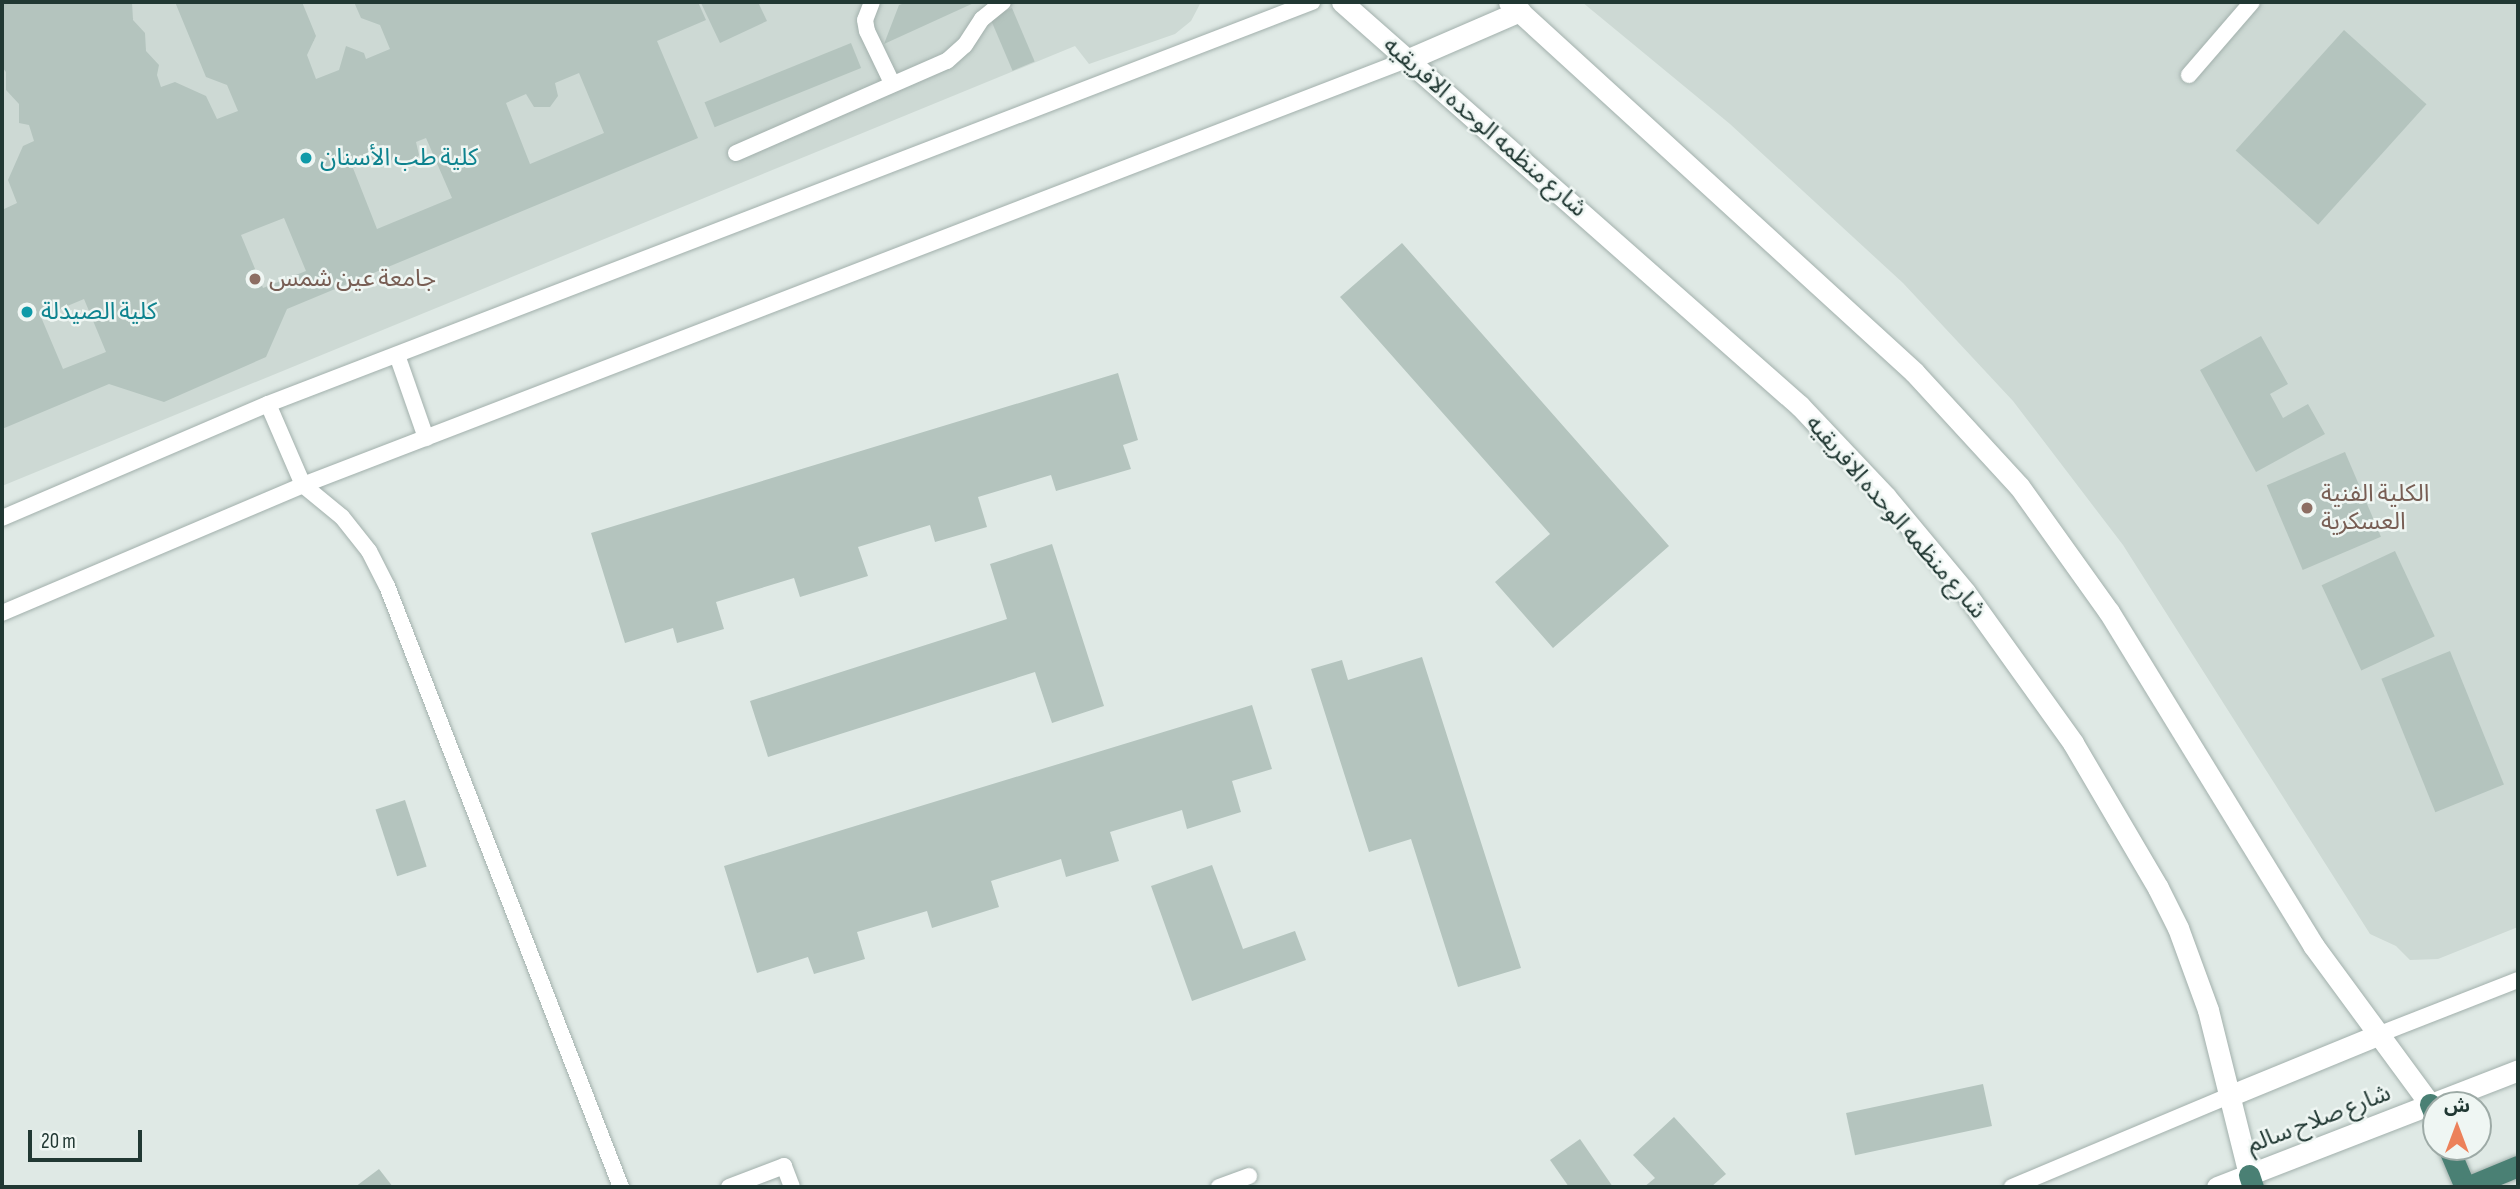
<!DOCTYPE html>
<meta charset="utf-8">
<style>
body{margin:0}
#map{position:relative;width:2520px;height:1189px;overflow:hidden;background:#dfe9e5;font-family:"Sofia Sans Condensed","Noto Sans Arabic",sans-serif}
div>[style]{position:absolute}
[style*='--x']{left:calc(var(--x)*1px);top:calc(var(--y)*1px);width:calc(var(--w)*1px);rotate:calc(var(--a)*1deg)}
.built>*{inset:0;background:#cdd9d4}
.building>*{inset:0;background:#b4c4be;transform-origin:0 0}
.roads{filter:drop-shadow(0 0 2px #a2b0ac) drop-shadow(0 0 2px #a2b0ac)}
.service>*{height:16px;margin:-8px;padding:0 8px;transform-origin:8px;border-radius:8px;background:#fff}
.tertiary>*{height:21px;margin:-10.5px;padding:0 10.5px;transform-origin:10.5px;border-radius:10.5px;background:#fff}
.secondary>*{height:21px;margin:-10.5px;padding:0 10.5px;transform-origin:10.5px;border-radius:10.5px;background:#fff}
.trunk>*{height:21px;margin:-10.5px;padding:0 10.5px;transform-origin:10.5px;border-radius:10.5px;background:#4a8074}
.dots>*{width:19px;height:19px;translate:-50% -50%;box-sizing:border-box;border:4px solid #eff6f3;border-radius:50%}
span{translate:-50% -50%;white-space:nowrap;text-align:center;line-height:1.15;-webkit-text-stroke:5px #eff6f3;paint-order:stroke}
.street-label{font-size:24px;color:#213833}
.culture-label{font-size:24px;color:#0d838f}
.left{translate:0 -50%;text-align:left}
.education-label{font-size:24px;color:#785e54}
.frame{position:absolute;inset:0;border:4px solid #213833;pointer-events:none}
.north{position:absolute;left:2422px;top:1091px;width:70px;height:70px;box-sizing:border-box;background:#eff6f3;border:2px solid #9daaa6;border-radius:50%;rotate:0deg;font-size:19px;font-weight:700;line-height:28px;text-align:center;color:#213833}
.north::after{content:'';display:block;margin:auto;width:24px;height:32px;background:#ec815a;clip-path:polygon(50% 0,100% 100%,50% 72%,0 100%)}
.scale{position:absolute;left:28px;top:1130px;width:114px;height:32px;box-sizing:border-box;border:4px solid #213833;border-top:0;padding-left:9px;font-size:21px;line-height:24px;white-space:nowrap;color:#213833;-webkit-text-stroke:5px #eff6f3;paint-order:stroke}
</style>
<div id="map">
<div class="built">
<div style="clip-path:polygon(2px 2px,1201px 2px,1191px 21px,1175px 34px,1089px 64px,1075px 46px,2px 486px)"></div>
<div style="clip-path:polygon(1582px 2px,2518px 2px,2518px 927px,2438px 959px,2410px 960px,2396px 946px,2370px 934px,2123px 545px,2013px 401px,1903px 283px,1730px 124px)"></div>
</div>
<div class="building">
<div style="clip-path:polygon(evenodd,2px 2px,132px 2px,133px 20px,145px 33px,146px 51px,159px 65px,157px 75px,161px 87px,175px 82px,206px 96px,217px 119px,238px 111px,227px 85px,206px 77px,175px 2px,302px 2px,316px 36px,307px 55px,316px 79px,339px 70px,346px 46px,364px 53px,366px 59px,390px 49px,380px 25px,361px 18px,354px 2px,698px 2px,706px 20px,657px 41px,698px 138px,287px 309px,266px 357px,164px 402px,109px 384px,2px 429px,2px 210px,17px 203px,8px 180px,23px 146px,34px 141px,29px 125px,19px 123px,19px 104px,6px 90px,6px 72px,2px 67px,2px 2px,579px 73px,604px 133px,530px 164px,506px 103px,526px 94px,534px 107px,550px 107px,558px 96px,555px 83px,579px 73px,2px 2px,426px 138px,452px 198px,377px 229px,353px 168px,387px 154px,396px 166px,410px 166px,419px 155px,416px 142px,426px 138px,2px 2px,284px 218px,306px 271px,263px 288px,241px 235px,284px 218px,2px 2px,84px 299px,106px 352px,63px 369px,41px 317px,84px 299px)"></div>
<div style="clip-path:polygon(704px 2px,758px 2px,767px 21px,720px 43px,701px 3px)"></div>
<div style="clip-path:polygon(908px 2px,976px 2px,884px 44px,899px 5px)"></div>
<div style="left:1012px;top:8px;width:58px;height:24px;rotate:67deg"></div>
<div style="left:2344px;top:30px;width:111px;height:162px;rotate:42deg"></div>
<div style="left:851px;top:43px;width:27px;height:158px;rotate:68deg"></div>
<div style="clip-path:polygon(1402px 243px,1669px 546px,1553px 648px,1495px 582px,1550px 534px,1340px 297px)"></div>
<div style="clip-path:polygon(2261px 336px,2288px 384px,2270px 394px,2283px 418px,2308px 404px,2325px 434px,2256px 472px,2200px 370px)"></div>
<div style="clip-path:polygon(1118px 373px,1138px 440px,1123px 445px,1131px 469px,1056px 491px,1051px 475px,978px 497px,987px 527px,935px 542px,930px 525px,858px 547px,868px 576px,800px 597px,794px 578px,716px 602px,724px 629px,677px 643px,673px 628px,625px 643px,591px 533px)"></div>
<div style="left:2345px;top:452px;width:92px;height:85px;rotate:67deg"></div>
<div style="clip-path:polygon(1052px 544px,1104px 706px,1052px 723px,1035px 672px,768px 757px,750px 701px,1007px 619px,990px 564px)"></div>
<div style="left:2395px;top:551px;width:94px;height:81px;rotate:65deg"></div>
<div style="left:2450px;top:651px;width:144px;height:74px;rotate:68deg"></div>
<div style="clip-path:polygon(1422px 657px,1521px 968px,1458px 987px,1411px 839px,1369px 852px,1311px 669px,1342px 660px,1348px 680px)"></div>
<div style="clip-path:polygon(1252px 705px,1272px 769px,1232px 781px,1241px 812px,1187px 829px,1182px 810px,1110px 832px,1119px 861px,1066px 877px,1061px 859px,991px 881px,999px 907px,932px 928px,927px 911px,857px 932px,865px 959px,814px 974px,808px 957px,757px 973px,724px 866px)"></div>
<div style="left:405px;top:800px;width:70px;height:31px;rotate:72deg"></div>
<div style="clip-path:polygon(1212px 865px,1243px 949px,1295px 931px,1306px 960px,1192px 1001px,1151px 886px)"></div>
<div style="left:1983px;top:1084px;width:43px;height:140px;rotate:78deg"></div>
<div style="clip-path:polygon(1674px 1117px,1726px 1174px,1711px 1187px,1644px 1187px,1655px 1178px,1633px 1155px)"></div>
<div style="clip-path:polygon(1580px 1139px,1613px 1187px,1569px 1187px,1550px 1160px)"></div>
<div style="clip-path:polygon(379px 1169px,393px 1187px,355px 1187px)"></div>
</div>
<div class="roads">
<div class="service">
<div style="--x:872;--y:2;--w:19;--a:111"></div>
<div style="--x:865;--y:20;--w:11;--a:80"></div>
<div style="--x:867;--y:31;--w:58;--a:64.3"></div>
<div style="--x:2189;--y:75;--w:96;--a:-49.2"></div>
<div style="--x:736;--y:153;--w:230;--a:-23.6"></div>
<div style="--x:947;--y:61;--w:24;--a:-42"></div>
<div style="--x:965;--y:45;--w:31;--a:-57"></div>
<div style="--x:982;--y:19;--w:27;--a:-39"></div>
<div style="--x:397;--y:355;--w:88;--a:70.7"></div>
<div style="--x:268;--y:404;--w:88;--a:66.6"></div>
<div style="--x:303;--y:485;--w:50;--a:39.4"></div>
<div style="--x:342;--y:517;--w:43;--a:51.5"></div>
<div style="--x:369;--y:551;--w:39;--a:63"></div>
<div style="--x:387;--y:586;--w:645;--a:68.73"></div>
<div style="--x:2;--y:518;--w:289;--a:-23.2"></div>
<div style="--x:268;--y:404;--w:1119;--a:-21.06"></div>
<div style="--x:2;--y:613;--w:327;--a:-23"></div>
<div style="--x:303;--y:485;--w:1185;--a:-21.07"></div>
<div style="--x:2380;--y:1034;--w:148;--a:-21.4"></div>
<div style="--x:729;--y:1187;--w:59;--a:-20.9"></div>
<div style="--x:784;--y:1166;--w:22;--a:69"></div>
<div style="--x:1219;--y:1187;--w:32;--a:-20"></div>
<div style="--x:2012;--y:1187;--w:235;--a:-22.8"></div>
</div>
<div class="tertiary">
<div style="--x:1342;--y:2;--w:611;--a:41.42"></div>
<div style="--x:1800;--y:406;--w:124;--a:46.6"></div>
<div style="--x:1885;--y:496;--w:125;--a:50.2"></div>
<div style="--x:1965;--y:592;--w:186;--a:54.4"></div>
<div style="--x:2073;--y:743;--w:168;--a:59.6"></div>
<div style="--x:2158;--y:888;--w:45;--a:63.4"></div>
<div style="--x:2178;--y:928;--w:87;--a:69.9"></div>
<div style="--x:2208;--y:1010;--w:170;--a:76"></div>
<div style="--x:1509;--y:2;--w:549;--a:42.41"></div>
<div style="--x:1914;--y:372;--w:155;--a:47.4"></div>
<div style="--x:2019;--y:486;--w:155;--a:54.5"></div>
<div style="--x:2109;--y:612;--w:391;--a:58.5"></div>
<div style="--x:2313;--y:945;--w:197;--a:53.7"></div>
<div style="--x:1409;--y:59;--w:121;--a:-23.4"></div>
<div style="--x:2229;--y:1096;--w:163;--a:-22.3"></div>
</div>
<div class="secondary">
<div style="--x:2217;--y:1187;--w:323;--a:-21.2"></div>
</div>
<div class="trunk">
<div style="--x:2430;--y:1104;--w:15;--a:67"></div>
<div style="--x:2448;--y:1147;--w:43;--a:67"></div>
<div style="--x:2249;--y:1175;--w:13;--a:72"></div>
<div style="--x:2467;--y:1187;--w:55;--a:-22.4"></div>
</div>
</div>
<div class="dots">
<div style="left:306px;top:158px;background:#0f9aa8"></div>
<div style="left:255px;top:279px;background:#8d6e63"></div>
<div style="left:27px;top:312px;background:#0f9aa8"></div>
<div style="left:2307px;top:508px;background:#8d6e63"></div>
</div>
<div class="street-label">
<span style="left:1485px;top:127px;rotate:41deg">شارع منظمه الوحده الافريقيه</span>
<span style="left:1896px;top:517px;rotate:49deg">شارع منظمه الوحده الافريقيه</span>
<span style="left:2319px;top:1119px;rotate:-21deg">شارع صلاح سالم</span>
</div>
<div class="culture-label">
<span class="left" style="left:320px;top:158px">كلية طب الأسنان</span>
<span class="left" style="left:41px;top:312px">كلية الصيدلة</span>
</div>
<div class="education-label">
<span class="left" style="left:269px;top:279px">جامعة عين شمس</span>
<span class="left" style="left:2321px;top:508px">الكلية الفنية<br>العسكرية</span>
</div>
<div class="frame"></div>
<div class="north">ش</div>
<div class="scale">20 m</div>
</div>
